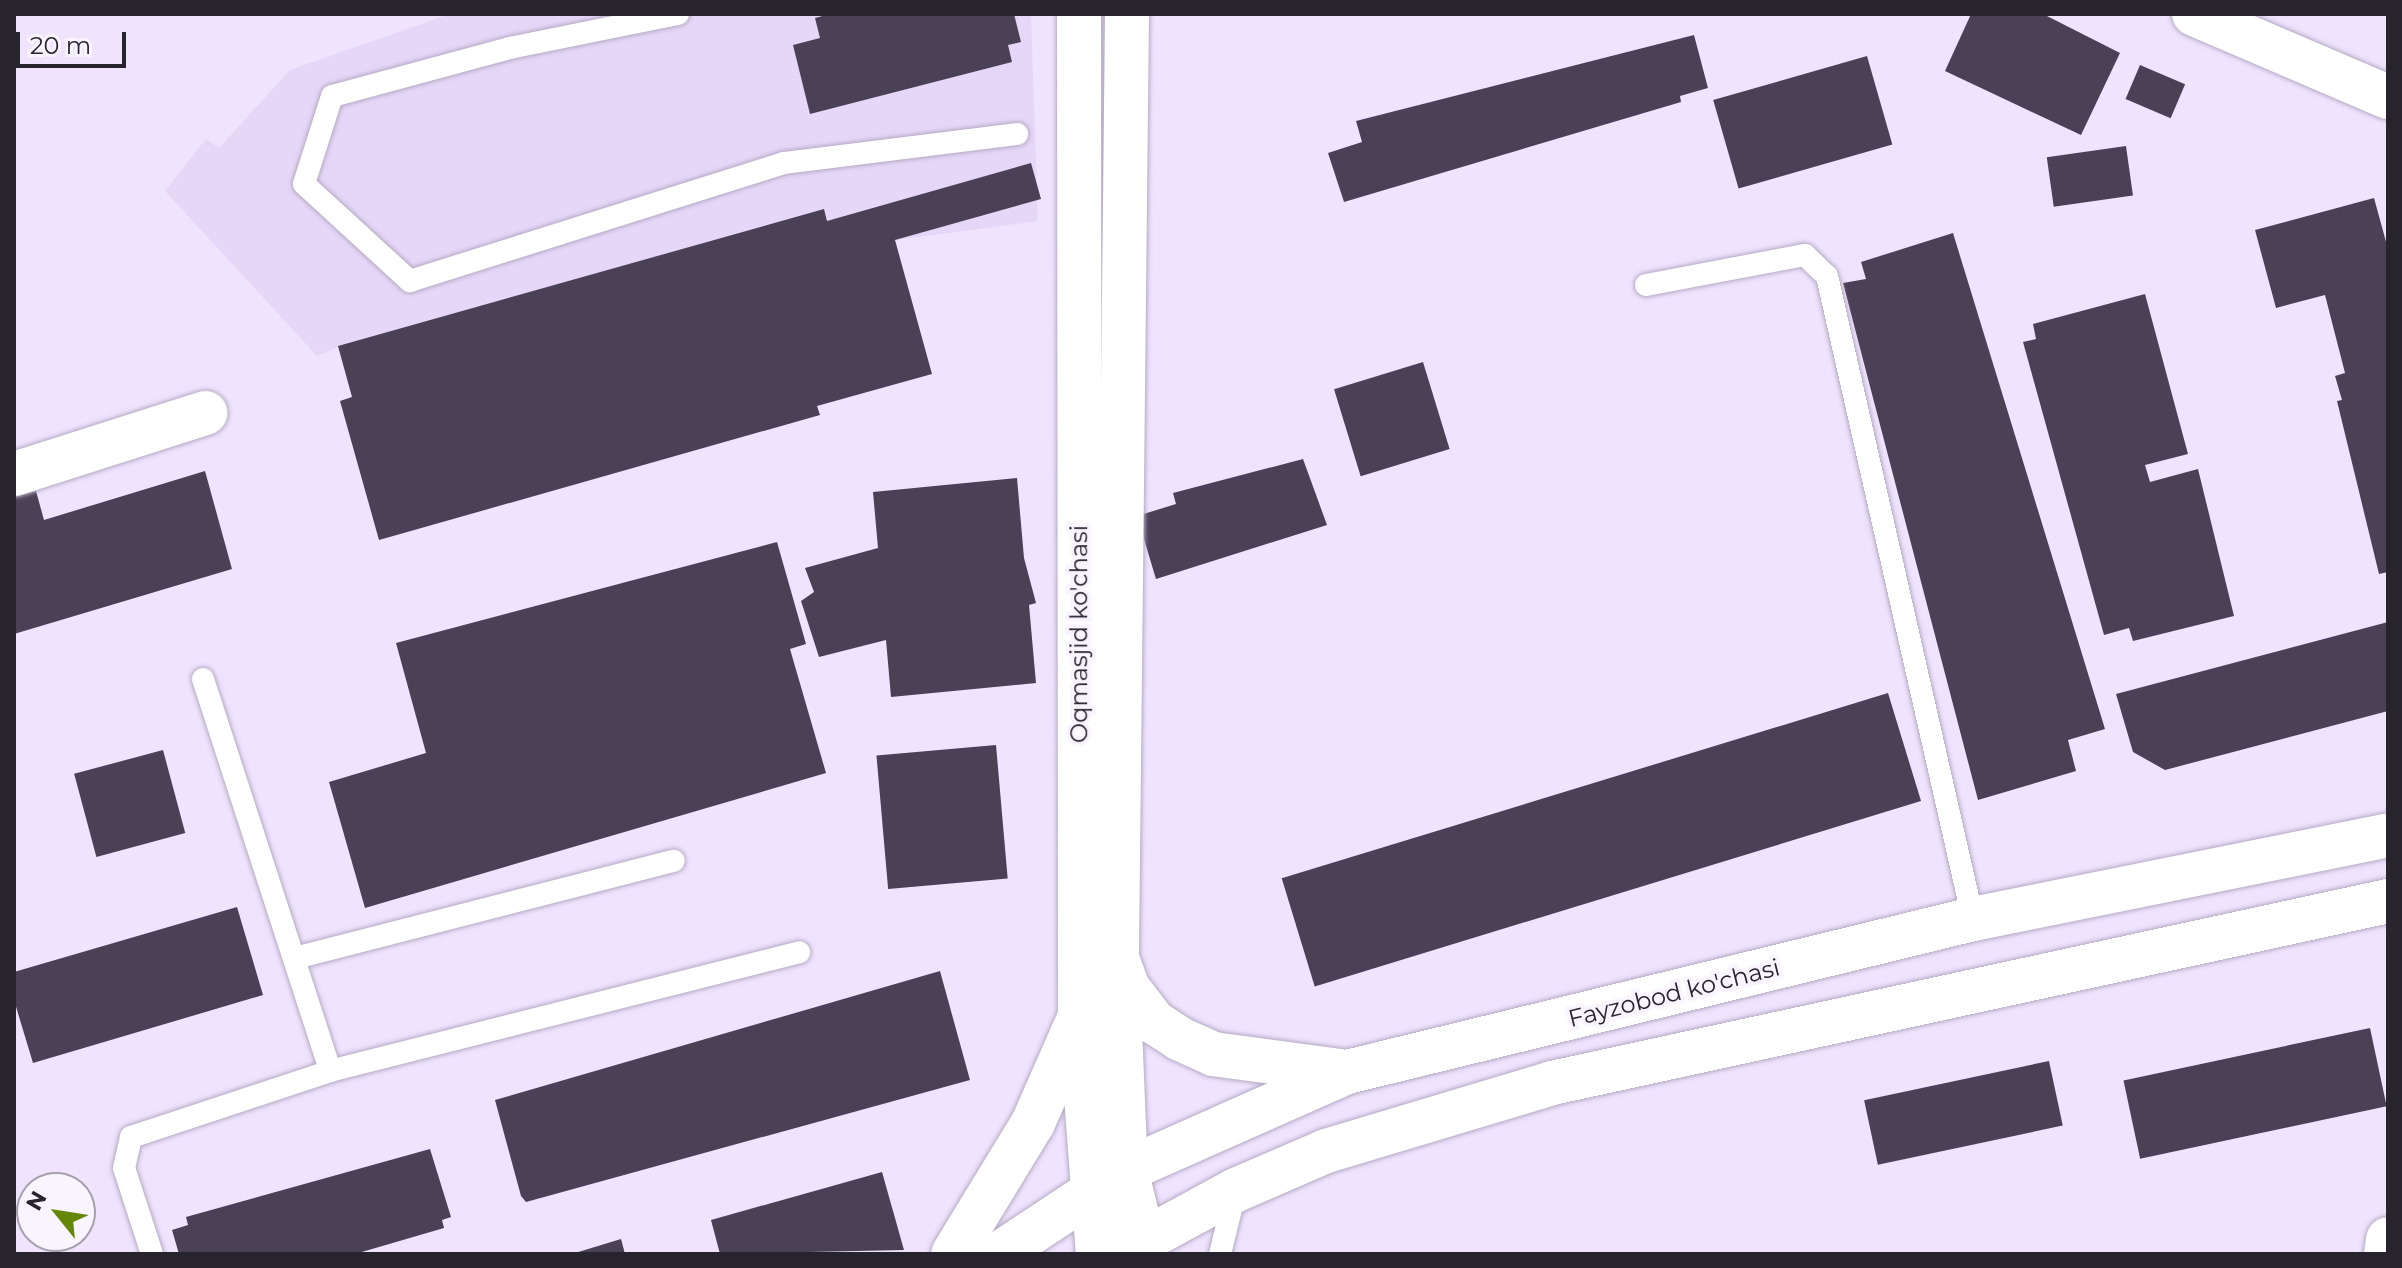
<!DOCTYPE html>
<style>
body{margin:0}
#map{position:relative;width:2402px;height:1268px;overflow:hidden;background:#efe3fe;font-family:Montserrat,sans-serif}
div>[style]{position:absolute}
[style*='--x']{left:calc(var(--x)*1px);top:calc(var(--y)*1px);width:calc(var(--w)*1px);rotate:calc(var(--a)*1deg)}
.built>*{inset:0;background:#e6d7f8}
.building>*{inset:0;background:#4b4157;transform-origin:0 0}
.roads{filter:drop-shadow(0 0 2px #b5aac3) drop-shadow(0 0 2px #b5aac3)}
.lane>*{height:22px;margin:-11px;padding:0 11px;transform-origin:11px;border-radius:11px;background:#fff}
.street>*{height:44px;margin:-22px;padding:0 22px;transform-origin:22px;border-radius:22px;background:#fff}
.secondary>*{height:44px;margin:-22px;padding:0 22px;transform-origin:22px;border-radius:22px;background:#fff}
.primary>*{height:44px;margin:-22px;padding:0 22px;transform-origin:22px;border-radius:22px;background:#fff}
span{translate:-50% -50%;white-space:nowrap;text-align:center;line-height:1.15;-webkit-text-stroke:8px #f9f4ff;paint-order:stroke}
.street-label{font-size:24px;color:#28242e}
.frame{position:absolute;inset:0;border:16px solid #28242e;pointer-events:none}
.north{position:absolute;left:16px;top:1172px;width:80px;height:80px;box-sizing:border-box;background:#f9f4ff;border:2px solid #a5a1ab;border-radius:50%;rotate:300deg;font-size:22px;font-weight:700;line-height:32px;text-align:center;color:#28242e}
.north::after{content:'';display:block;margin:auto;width:28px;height:36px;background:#658708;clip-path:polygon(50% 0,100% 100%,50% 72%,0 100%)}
.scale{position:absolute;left:16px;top:32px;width:110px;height:36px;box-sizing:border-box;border:4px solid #28242e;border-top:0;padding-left:10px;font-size:24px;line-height:28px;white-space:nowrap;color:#28242e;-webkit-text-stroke:6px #f9f4ff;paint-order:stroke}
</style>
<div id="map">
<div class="built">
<div style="clip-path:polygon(450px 14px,1031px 14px,1038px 221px,895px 240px,351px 393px,338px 347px,317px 356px,165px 191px,206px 139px,219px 148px,290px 70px)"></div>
</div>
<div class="building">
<div style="clip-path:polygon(830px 14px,1014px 14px,1021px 42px,1008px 45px,1012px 62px,810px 114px,793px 45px,820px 38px,815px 18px)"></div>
<div style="clip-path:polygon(1971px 14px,2043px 14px,2120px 53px,2081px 135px,1945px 71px)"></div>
<div style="clip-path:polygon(1694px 35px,1708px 88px,1680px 96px,1681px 102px,1344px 202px,1328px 153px,1362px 142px,1356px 121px)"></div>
<div style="left:1867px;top:56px;width:92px;height:160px;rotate:74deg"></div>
<div style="left:2140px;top:65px;width:49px;height:37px;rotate:23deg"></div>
<div style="left:2126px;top:146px;width:50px;height:80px;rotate:82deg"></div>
<div style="clip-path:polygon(1031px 163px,1041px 199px,895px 240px,932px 374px,817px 406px,820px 415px,379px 540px,340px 401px,352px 397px,338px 346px,824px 209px,827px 221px)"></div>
<div style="clip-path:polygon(2374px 198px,2388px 249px,2388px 572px,2379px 574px,2337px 401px,2342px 400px,2335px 376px,2345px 373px,2325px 295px,2276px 308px,2255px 230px)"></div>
<div style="clip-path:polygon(1953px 233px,2105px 729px,2068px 740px,2076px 771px,1978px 800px,1843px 283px,1866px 279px,1861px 262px)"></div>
<div style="clip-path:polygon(2145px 294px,2188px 454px,2145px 465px,2150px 482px,2198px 469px,2234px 616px,2133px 641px,2129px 628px,2104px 635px,2023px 342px,2036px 339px,2033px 324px)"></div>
<div style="left:1423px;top:362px;width:91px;height:93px;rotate:73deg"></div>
<div style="clip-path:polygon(1303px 459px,1327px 525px,1156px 579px,1137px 516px,1176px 504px,1173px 493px)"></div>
<div style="clip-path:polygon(205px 471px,232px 569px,14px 634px,14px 497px,36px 491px,44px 520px)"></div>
<div style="clip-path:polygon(1017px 478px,1024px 558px,1036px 603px,1029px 605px,1036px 683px,891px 697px,886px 640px,819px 657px,801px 601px,814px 592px,805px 568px,878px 548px,873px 492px)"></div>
<div style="clip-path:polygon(777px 542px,806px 644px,790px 649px,826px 773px,365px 908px,329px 782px,426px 753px,396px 643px)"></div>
<div style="clip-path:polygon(2388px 622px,2388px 711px,2165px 770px,2133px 752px,2116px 694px)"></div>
<div style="left:1888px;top:693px;width:113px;height:634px;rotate:73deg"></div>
<div style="left:996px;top:745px;width:134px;height:120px;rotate:85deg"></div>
<div style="left:163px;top:750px;width:86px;height:92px;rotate:75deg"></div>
<div style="clip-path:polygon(237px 907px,263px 995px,33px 1063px,14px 1000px,14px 972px)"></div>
<div style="clip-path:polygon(940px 971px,970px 1080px,526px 1202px,521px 1196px,495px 1100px)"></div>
<div style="left:2370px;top:1028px;width:80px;height:252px;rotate:78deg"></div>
<div style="left:2049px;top:1061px;width:66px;height:189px;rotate:78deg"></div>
<div style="clip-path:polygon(430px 1149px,451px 1217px,442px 1220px,444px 1228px,355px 1254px,179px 1254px,172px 1230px,188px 1225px,186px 1217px)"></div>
<div style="clip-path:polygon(882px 1172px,904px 1250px,720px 1254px,711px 1220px)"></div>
<div style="clip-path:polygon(621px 1239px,625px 1254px,575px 1254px,575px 1253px)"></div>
</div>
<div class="roads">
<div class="lane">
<div style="--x:678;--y:14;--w:171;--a:168.6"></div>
<div style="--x:510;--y:48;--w:184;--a:164.9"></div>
<div style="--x:332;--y:96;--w:92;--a:107.7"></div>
<div style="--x:304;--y:184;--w:144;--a:42.5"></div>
<div style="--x:410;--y:281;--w:392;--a:-17.5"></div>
<div style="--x:784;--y:163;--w:235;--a:-7.1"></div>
<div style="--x:1646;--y:285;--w:162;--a:-10.7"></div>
<div style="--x:1805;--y:255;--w:30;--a:44"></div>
<div style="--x:1827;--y:276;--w:659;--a:77.21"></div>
<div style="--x:203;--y:679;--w:412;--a:72"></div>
<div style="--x:295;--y:958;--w:391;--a:-14.4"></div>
<div style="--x:152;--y:1254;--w:90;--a:-108"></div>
<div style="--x:124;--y:1168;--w:32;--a:-77"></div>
<div style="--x:131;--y:1137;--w:210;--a:-18.3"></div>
<div style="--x:330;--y:1071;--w:484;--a:-14.2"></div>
<div style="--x:1220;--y:1254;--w:63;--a:-76.2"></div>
</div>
<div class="street">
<div style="--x:2194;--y:14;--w:211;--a:23.2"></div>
<div style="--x:14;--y:474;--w:201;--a:-17.7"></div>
<div style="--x:2386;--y:1254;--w:15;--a:-82"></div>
</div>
<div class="secondary">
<div style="--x:1079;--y:14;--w:1002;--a:89.94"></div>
<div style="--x:1080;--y:1016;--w:239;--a:85.7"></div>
<div style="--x:1127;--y:14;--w:944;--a:90.61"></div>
<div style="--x:1117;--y:958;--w:212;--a:87.6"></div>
<div style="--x:1126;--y:1170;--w:71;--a:76.2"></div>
</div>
<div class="primary">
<div style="--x:1117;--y:958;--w:32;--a:70"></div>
<div style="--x:1128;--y:988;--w:43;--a:52.6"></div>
<div style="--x:1154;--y:1022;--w:31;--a:33"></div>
<div style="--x:1180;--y:1039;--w:36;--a:24"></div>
<div style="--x:1213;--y:1054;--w:129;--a:7.6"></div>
<div style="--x:953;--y:1254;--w:153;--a:-58.6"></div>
<div style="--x:1033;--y:1123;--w:117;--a:-66.3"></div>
<div style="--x:999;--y:1254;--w:152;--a:-33.5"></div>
<div style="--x:1126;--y:1170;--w:242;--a:-23.9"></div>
<div style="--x:1347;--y:1072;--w:644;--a:-13.73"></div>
<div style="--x:1973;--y:919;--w:423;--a:-11.4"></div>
<div style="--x:1118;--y:1254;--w:134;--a:-28.5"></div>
<div style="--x:1236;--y:1190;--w:98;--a:-23.4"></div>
<div style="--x:1326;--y:1151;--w:236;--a:-16.7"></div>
<div style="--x:1552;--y:1083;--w:856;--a:-12.28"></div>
</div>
</div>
<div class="street-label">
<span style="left:1079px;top:634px;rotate:-90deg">Oqmasjid ko'chasi</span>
<span style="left:1674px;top:993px;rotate:-14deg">Fayzobod ko'chasi</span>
</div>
<div class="frame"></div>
<div class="north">N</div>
<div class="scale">20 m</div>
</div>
